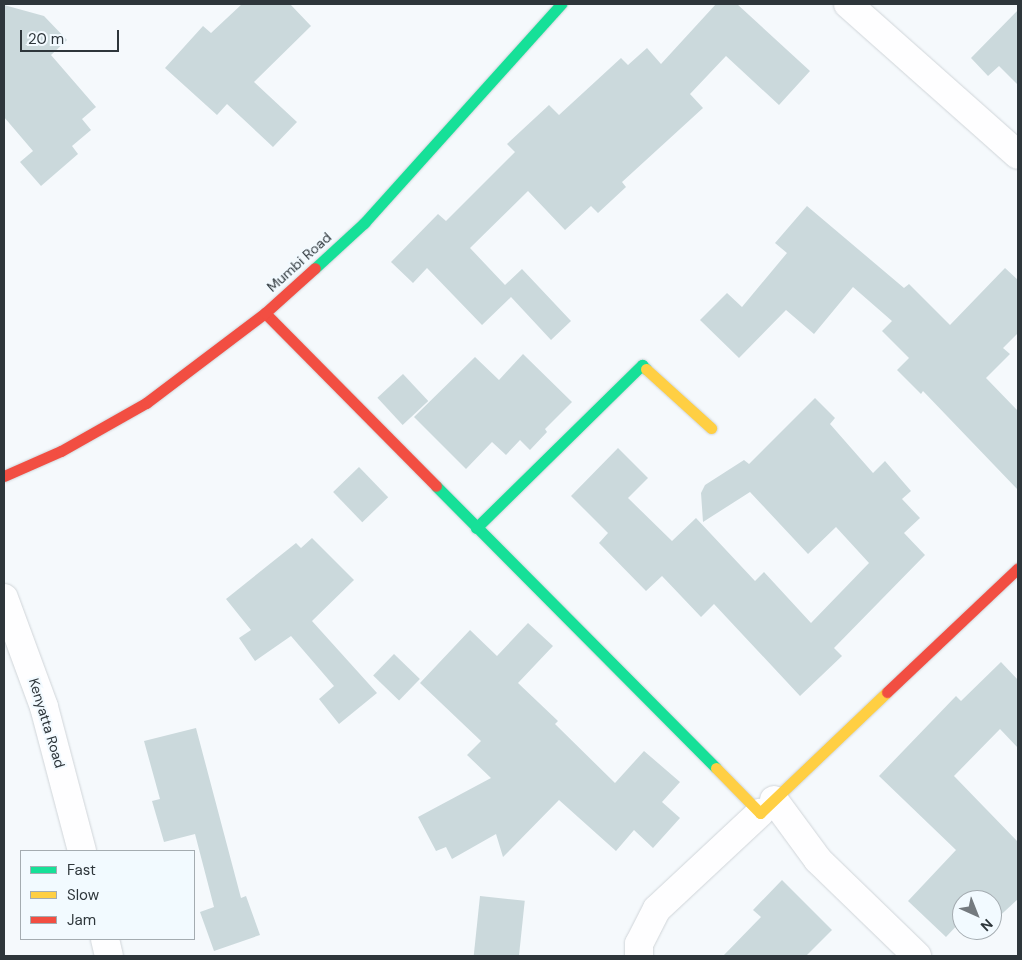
<!DOCTYPE html>
<style>
body{margin:0}
#map{position:relative;width:1022px;height:960px;overflow:hidden;background:#f5f9fc;font-family:"DM Sans",sans-serif}
div>[style]{position:absolute}
[style*='--x']{left:calc(var(--x)*1px);top:calc(var(--y)*1px);width:calc(var(--w)*1px);rotate:calc(var(--a)*1deg)}
.building>*{inset:0;background:#cbd9dc;transform-origin:0 0}
.roads{filter:drop-shadow(0 0 1px #d0d5d9) drop-shadow(0 0 1px #d0d5d9)}
.street>*{height:28px;margin:-14px;padding:0 14px;transform-origin:14px;border-radius:14px;background:#fefeff}
.fast>*{height:11px;margin:-5.5px;padding:0 5.5px;transform-origin:5.5px;border-radius:5.5px;background:#16e098}
.slow>*{height:11px;margin:-5.5px;padding:0 5.5px;transform-origin:5.5px;border-radius:5.5px;background:#ffcf43}
.jam>*{height:11px;margin:-5.5px;padding:0 5.5px;transform-origin:5.5px;border-radius:5.5px;background:#f24e42}
span{translate:-50% -50%;white-space:nowrap;text-align:center;line-height:1.15;-webkit-text-stroke:4px #f2faff;paint-order:stroke}
.street-label{font-size:14px;color:#2e363b}
.frame{position:absolute;inset:0;border:5px solid #2e363b;pointer-events:none}
.legend{position:absolute;left:20px;top:850px;width:175px;height:90px;box-sizing:border-box;background:#f2faff;border:1px solid #a4acb1;margin:0;padding:6px 9px;list-style:none;font-size:15px;color:#2e363b}
.legend li{display:flex;align-items:center;gap:10px;height:25px}
.legend b{width:25px;border:1px solid #a4acb1}
.north{position:absolute;left:952px;top:890px;width:50px;height:50px;box-sizing:border-box;background:#f2faff;border:1px solid #a4acb1;border-radius:50%;rotate:136deg;font-size:14px;font-weight:700;line-height:20px;text-align:center;color:#2e363b}
.north::after{content:'';display:block;margin:auto;width:18px;height:22px;background:#747a7f;clip-path:polygon(50% 0,100% 100%,50% 72%,0 100%)}
.scale{position:absolute;left:20px;top:30px;width:99px;height:22px;box-sizing:border-box;border:2px solid #2e363b;border-top:0;padding-left:6px;font-size:15px;line-height:18px;white-space:nowrap;color:#2e363b;-webkit-text-stroke:4px #f2faff;paint-order:stroke}
</style>
<div id="map">
<div class="building">
<div style="clip-path:polygon(242px 4px,290px 4px,311px 26px,254px 82px,297px 122px,273px 147px,227px 104px,217px 115px,165px 68px,203px 26px,211px 33px)"></div>
<div style="clip-path:polygon(716px 4px,737px 4px,810px 71px,779px 105px,726px 56px,690px 94px,703px 108px,622px 182px,626px 187px,598px 213px,591px 206px,565px 230px,528px 191px,470px 248px,505px 285px,522px 269px,571px 321px,551px 340px,511px 297px,482px 325px,427px 268px,413px 283px,391px 262px,438px 214px,446px 221px,515px 152px,507px 144px,549px 105px,559px 115px,621px 58px,628px 65px,647px 48px,661px 64px)"></div>
<div style="clip-path:polygon(4px 5px,44px 16px,67px 40px,51px 55px,96px 107px,82px 119px,91px 130px,72px 146px,78px 154px,41px 186px,20px 162px,33px 151px,4px 117px)"></div>
<div style="clip-path:polygon(1018px 10px,1018px 85px,999px 66px,988px 76px,971px 58px)"></div>
<div style="clip-path:polygon(807px 206px,904px 288px,909px 284px,950px 325px,1005px 268px,1018px 280px,1018px 333px,1003px 348px,1010px 354px,986px 378px,1018px 411px,1018px 490px,923px 391px,921px 394px,897px 370px,909px 358px,882px 331px,892px 321px,853px 287px,814px 334px,786px 310px,739px 358px,700px 320px,727px 293px,742px 307px,787px 253px,775px 243px)"></div>
<div style="clip-path:polygon(523px 354px,572px 402px,545px 429px,547px 432px,530px 450px,520px 440px,506px 455px,492px 442px,466px 469px,414px 417px,475px 357px,499px 380px)"></div>
<div style="left:403px;top:374px;width:37px;height:35px;rotate:47deg"></div>
<div style="clip-path:polygon(815px 398px,835px 418px,830px 424px,873px 473px,885px 461px,911px 491px,902px 499px,920px 518px,904px 533px,925px 555px,834px 648px,842px 656px,800px 696px,714px 604px,701px 617px,662px 576px,646px 591px,599px 543px,608px 533px,571px 496px,618px 448px,648px 478px,628px 498px,672px 541px,696px 518px,755px 581px,764px 572px,811px 623px,869px 563px,836px 527px,808px 554px,750px 492px,703px 522px,701px 493px,705px 485px,744px 460px,749px 464px)"></div>
<div style="left:359px;top:467px;width:42px;height:36px;rotate:46deg"></div>
<div style="clip-path:polygon(312px 538px,354px 580px,312px 621px,377px 693px,339px 724px,319px 699px,334px 686px,291px 636px,255px 661px,239px 638px,251px 630px,226px 599px,296px 543px,301px 548px)"></div>
<div style="clip-path:polygon(528px 623px,553px 646px,518px 683px,558px 721px,555px 724px,615px 783px,644px 751px,680px 782px,662px 802px,680px 818px,653px 848px,634px 830px,616px 851px,559px 800px,503px 857px,496px 834px,452px 859px,446px 847px,436px 851px,418px 817px,491px 778px,467px 755px,481px 741px,420px 683px,470px 630px,497px 656px)"></div>
<div style="left:394px;top:654px;width:36px;height:30px;rotate:44deg"></div>
<div style="clip-path:polygon(1001px 662px,1018px 680px,1018px 748px,1000px 729px,954px 776px,1018px 842px,1018px 899px,992px 923px,992px 900px,962px 900px,962px 920px,946px 937px,908px 901px,956px 850px,879px 776px,956px 696px,961px 701px)"></div>
<div style="clip-path:polygon(196px 728px,241px 898px,246px 896px,260px 935px,214px 951px,200px 912px,214px 907px,195px 834px,164px 842px,152px 801px,160px 799px,144px 741px)"></div>
<div style="clip-path:polygon(782px 880px,832px 930px,806px 956px,723px 956px,761px 917px,753px 910px)"></div>
<div style="left:480px;top:896px;width:45px;height:61px;rotate:6deg"></div>
</div>
<div class="roads">
<div class="street">
<div style="--x:848;--y:4;--w:227;--a:41.6"></div>
<div style="--x:4;--y:598;--w:116;--a:69.8"></div>
<div style="--x:44;--y:707;--w:149;--a:75.2"></div>
<div style="--x:774;--y:800;--w:74;--a:53.7"></div>
<div style="--x:818;--y:860;--w:138;--a:44.1"></div>
<div style="--x:105;--y:939;--w:17;--a:77"></div>
<div style="--x:639;--y:956;--w:12;--a:-90"></div>
<div style="--x:639;--y:944;--w:39;--a:-63"></div>
<div style="--x:657;--y:909;--w:141;--a:-43"></div>
</div>
<div class="fast">
<div style="--x:315;--y:268;--w:67;--a:-42.6"></div>
<div style="--x:364;--y:223;--w:295;--a:-48"></div>
<div style="--x:436;--y:486;--w:397;--a:45.2"></div>
<div style="--x:476;--y:528;--w:233;--a:-44.5"></div>
<div style="--x:642;--y:365;--w:6;--a:45"></div>
</div>
<div class="slow">
<div style="--x:646;--y:369;--w:88;--a:42.2"></div>
<div style="--x:716;--y:768;--w:63;--a:45.6"></div>
<div style="--x:760;--y:813;--w:175;--a:-43.6"></div>
</div>
<div class="jam">
<div style="--x:265;--y:313;--w:243;--a:45.3"></div>
<div style="--x:4;--y:476;--w:62;--a:-23.7"></div>
<div style="--x:61;--y:451;--w:98;--a:-29.5"></div>
<div style="--x:146;--y:403;--w:149;--a:-37.1"></div>
<div style="--x:265;--y:313;--w:67;--a:-42"></div>
<div style="--x:887;--y:692;--w:180;--a:-43.4"></div>
</div>
</div>
<div class="street-label">
<span style="left:299px;top:262px;rotate:-42deg">Mumbi Road</span>
<span style="left:47px;top:723px;rotate:73deg">Kenyatta Road</span>
</div>
<div class="frame"></div>
<ul class="legend">
<li><b style="height:6px;background:#16e098"></b>Fast</li>
<li><b style="height:6px;background:#ffcf43"></b>Slow</li>
<li><b style="height:6px;background:#f24e42"></b>Jam</li>
</ul>
<div class="north">N</div>
<div class="scale">20 m</div>
</div>
